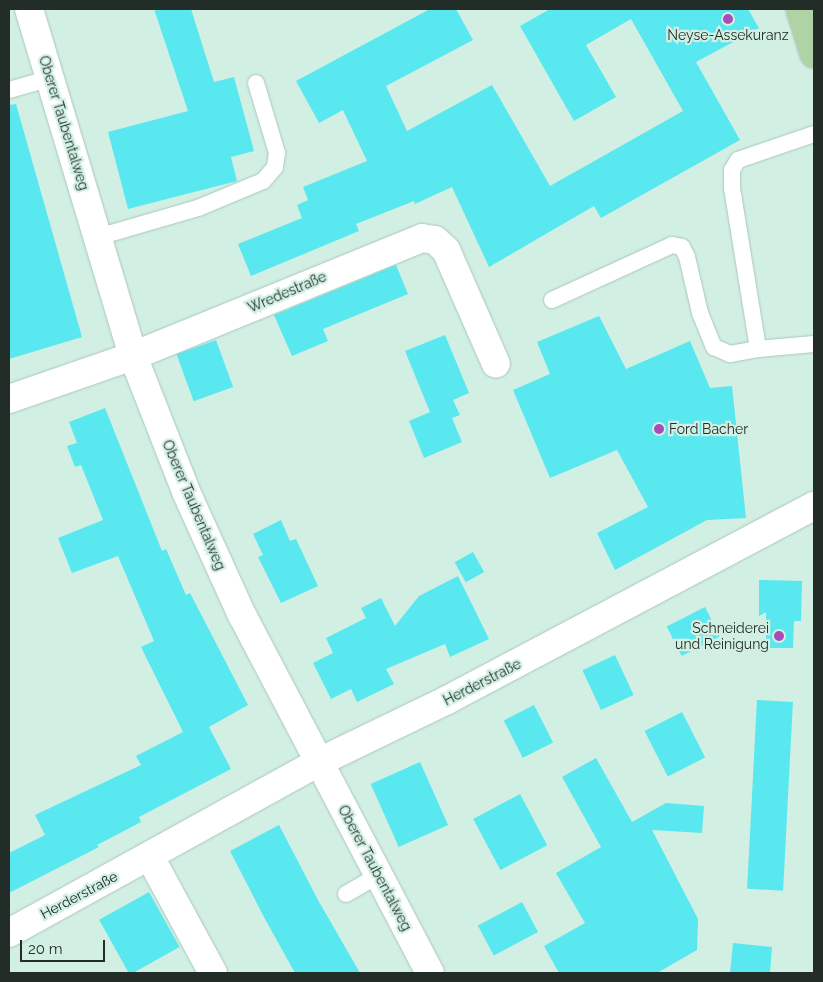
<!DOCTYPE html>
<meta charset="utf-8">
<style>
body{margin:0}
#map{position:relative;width:823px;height:982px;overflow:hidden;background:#d2efe3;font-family:Raleway,sans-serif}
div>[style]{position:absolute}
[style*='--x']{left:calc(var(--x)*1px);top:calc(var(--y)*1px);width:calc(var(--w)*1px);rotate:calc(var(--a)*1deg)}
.building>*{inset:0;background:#59e8ef;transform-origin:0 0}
.roads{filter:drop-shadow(0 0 1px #abc7bc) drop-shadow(0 0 1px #abc7bc)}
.lane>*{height:16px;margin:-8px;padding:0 8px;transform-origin:8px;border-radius:8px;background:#fff}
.street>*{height:28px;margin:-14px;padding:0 14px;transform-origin:14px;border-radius:14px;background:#fff}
.primary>*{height:28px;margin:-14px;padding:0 14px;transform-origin:14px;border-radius:14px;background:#b0d3a6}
.dots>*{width:14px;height:14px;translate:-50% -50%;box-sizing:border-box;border:2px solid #d2efe3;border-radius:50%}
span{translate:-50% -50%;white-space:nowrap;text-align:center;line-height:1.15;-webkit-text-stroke:4.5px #d2efe3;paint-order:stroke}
.poi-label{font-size:14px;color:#222d28}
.left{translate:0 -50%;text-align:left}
.right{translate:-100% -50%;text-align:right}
.street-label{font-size:14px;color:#222d28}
.frame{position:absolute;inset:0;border:10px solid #222d28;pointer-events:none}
.scale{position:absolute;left:20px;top:940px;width:85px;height:22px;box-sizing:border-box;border:2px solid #222d28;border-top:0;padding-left:6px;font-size:15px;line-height:18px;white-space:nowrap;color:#222d28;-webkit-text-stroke:4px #d2efe3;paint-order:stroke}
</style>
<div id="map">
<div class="building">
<div style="clip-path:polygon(154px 9px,191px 9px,214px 82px,234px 77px,254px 151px,231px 157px,237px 181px,128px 209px,108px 132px,188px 111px)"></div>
<div style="clip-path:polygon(430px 9px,456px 9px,473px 40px,386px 86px,407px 131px,492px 85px,550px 186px,683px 111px,631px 19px,586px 45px,616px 97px,574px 121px,520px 26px,550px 9px,748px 9px,759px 28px,696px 62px,740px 140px,601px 218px,594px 206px,489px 267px,452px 187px,415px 204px,414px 201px,356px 224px,359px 231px,251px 276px,238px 244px,302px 218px,297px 205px,308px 200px,303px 187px,367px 161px,343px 110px,319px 123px,296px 81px)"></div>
<div style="clip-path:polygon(16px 104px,82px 337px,9px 359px,9px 105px)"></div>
<div style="clip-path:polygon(396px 265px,408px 294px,323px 329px,328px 341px,292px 356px,274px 315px)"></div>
<div style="clip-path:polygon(599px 316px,626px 369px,690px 341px,710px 388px,732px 386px,746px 518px,707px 520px,615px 570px,597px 533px,648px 507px,617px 450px,550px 478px,513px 390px,550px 374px,537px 342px)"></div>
<div style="clip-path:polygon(445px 335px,469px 393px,453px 400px,460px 415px,452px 418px,462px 442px,424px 458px,409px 421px,430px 412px,405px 351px)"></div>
<div style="left:216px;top:340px;width:50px;height:42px;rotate:70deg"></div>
<div style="clip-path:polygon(105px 408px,162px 551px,166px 549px,186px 595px,190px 593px,248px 705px,209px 727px,231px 769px,139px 817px,141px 822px,97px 845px,99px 847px,9px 893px,9px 853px,45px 835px,35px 815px,141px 765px,136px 756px,183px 732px,141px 647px,154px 641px,118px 556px,72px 573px,58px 538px,103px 520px,81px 465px,75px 467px,67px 446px,77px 443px,69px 422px)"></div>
<div style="clip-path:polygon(281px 520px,290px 541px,296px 539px,318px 586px,281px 603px,258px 557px,263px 555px,253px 534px)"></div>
<div style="left:473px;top:552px;width:23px;height:21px;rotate:61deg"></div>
<div style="clip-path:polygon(458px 576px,489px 639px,450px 657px,445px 644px,386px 669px,394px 684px,357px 702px,351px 689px,331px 699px,313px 663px,333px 653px,326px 638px,366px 618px,361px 608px,381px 598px,395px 626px,419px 596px)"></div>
<div style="clip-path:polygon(759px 580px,802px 581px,801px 621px,794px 621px,793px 648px,766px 648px,766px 612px,759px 616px)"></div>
<div style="left:705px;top:607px;width:33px;height:43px;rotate:63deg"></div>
<div style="left:615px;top:655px;width:44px;height:36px;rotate:65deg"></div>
<div style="left:757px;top:700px;width:36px;height:189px;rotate:3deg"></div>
<div style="left:534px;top:705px;width:42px;height:34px;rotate:63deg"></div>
<div style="left:682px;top:712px;width:51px;height:42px;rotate:63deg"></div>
<div style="clip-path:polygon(596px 758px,632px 822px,666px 803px,704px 806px,702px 833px,652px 830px,698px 919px,697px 950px,657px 973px,559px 973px,544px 946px,585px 923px,556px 873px,601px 847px,562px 777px)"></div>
<div style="left:420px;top:762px;width:69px;height:54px;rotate:66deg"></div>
<div style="left:520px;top:794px;width:58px;height:53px;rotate:62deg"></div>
<div style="clip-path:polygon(279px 825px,318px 900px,360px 973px,295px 973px,265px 919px,230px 851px)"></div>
<div style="left:149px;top:892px;width:63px;height:57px;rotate:61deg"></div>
<div style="left:522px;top:902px;width:34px;height:50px;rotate:62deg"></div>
<div style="clip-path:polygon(733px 943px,772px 947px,770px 973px,730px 973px)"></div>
</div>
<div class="roads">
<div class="lane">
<div style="--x:9;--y:90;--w:44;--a:-15.9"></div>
<div style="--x:814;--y:134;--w:80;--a:161.1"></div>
<div style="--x:738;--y:160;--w:12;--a:121"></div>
<div style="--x:732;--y:170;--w:18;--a:90"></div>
<div style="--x:732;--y:188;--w:163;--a:80.8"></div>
<div style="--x:758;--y:349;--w:56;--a:-5.1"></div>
<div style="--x:98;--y:237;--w:104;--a:-16.2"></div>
<div style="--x:198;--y:208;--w:70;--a:-22.6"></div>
<div style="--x:263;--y:181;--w:18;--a:-49"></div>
<div style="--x:275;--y:167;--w:14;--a:-82"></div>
<div style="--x:277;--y:153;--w:73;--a:-106.7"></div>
<div style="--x:552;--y:300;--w:132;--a:-24.6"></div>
<div style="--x:672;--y:245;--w:10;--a:11"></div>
<div style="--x:682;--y:247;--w:11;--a:63"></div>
<div style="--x:687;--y:257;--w:57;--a:76.9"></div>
<div style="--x:700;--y:313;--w:37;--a:68"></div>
<div style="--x:714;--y:347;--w:17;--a:24"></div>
<div style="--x:730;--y:354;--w:28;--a:-10"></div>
<div style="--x:346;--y:894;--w:38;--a:-30"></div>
</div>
<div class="street">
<div style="--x:29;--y:9;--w:362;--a:73.3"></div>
<div style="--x:133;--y:356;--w:148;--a:68.6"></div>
<div style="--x:187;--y:494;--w:133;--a:65.6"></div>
<div style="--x:242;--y:615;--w:404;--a:62.3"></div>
<div style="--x:9;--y:399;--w:131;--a:-19.1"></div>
<div style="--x:133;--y:356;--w:312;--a:-22.2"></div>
<div style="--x:422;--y:238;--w:13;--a:9"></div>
<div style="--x:435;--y:240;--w:15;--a:42"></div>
<div style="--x:446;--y:250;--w:124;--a:66.3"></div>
<div style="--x:150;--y:857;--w:132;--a:61.5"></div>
<div style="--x:9;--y:933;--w:354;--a:-28.9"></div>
<div style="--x:319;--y:762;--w:142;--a:-25.8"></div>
<div style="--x:447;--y:700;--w:415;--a:-27.9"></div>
</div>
<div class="primary">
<div style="--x:800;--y:9;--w:47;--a:72.7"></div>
</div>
</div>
<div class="dots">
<div style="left:728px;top:19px;background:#a74db8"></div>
<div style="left:659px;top:429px;background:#a74db8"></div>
<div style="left:779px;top:636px;background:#a74db8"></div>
</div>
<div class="poi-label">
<span style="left:728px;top:35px">Neyse-Assekuranz</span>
<span class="left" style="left:669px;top:429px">Ford Bacher</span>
<span class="right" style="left:769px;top:636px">Schneiderei<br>und Reinigung</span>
</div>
<div class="street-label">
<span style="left:64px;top:123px;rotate:73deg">Oberer Taubentalweg</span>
<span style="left:287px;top:292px;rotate:-23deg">Wredestraße</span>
<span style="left:194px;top:505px;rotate:67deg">Oberer Taubentalweg</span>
<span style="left:482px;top:682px;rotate:-27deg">Herderstraße</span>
<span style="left:375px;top:868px;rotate:62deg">Oberer Taubentalweg</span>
<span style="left:79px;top:895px;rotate:-28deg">Herderstraße</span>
</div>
<div class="frame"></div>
<div class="scale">20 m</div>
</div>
